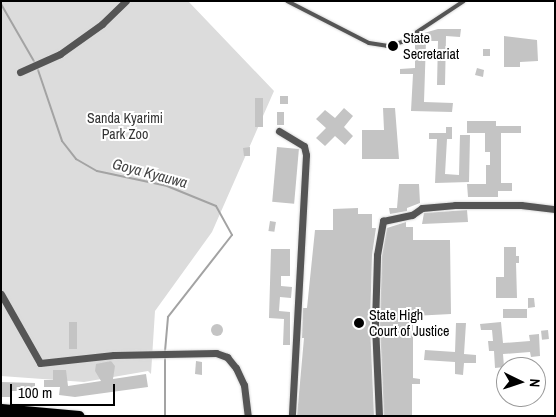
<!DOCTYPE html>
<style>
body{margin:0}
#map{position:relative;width:556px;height:417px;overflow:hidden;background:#fff;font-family:"Archivo Narrow",sans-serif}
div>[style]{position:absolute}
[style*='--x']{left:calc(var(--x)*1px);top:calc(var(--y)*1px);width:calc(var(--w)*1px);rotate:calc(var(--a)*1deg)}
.green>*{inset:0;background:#dcdcdc}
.stream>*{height:2px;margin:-1px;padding:0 1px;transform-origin:1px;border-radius:1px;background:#a3a3a3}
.building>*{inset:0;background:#c4c4c4;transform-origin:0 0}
.round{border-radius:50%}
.roads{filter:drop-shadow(0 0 1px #dbdbdb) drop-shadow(0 0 1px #dbdbdb)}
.service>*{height:4px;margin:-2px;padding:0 2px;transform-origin:2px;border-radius:2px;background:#555}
.minor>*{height:7px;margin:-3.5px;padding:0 3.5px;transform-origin:3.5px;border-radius:3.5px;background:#555}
.primary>*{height:11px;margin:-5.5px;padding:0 5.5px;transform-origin:5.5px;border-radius:5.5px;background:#000}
.dots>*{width:14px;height:14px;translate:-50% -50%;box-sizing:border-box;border:2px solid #fff;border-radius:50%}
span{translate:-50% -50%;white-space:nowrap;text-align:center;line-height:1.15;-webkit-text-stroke:4px #fff;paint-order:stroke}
.poi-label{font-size:14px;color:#000}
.left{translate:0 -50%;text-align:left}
.park-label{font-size:14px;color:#333}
.water-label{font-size:15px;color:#444;font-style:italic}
.frame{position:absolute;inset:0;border:2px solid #000;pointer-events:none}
.north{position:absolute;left:496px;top:357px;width:50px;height:50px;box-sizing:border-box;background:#fff;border:1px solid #999;border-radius:50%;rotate:94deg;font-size:14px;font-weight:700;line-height:20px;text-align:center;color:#000}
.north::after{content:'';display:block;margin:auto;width:18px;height:22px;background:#000;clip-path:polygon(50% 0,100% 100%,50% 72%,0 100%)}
.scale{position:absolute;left:10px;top:384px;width:105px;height:22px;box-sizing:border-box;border:2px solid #000;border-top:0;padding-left:6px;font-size:15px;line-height:18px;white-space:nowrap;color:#000;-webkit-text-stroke:4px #fff;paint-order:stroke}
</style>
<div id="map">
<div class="green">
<div style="clip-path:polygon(1px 1px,188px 1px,274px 91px,212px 232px,155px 311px,151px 374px,148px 371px,84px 382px,1px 376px)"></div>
</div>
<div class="stream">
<div style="--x:1;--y:4;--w:68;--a:60"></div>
<div style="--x:37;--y:67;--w:78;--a:71.3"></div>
<div style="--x:62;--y:141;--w:23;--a:52"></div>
<div style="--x:76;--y:159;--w:24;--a:30"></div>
<div style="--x:97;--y:171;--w:72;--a:12.1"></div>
<div style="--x:167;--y:186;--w:53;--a:22.2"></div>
<div style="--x:216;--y:206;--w:33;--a:61"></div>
<div style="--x:232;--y:235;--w:104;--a:128"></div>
<div style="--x:168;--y:317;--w:34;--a:95"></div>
<div style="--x:165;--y:356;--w:60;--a:90"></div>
</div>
<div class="building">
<div style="clip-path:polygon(438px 29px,461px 29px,460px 37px,446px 36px,445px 85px,437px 85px,438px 41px,426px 41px,424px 102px,453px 103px,452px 112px,411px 111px,413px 74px,400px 74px,400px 69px,415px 68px,415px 38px,424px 38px,424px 33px)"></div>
<div style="clip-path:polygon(504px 36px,537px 40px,538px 61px,520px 62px,520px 67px,504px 67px)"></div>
<div style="left:483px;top:49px;width:7px;height:7px"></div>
<div style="clip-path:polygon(477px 68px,484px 70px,483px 77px,475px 75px)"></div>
<div style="left:280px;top:96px;width:8px;height:8px"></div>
<div style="left:255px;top:98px;width:8px;height:29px"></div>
<div style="clip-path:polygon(344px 108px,353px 116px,344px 127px,353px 136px,345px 145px,335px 136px,325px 146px,316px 138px,326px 128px,316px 119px,325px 110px,335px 118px)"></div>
<div style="clip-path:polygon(383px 108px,395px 108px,399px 159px,362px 159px,362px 130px,384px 130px)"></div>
<div style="left:277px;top:112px;width:7px;height:13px"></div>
<div style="clip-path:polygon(467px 121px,496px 121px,496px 126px,521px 126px,521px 133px,501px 133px,501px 183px,512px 183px,512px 191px,498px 191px,498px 197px,468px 197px,467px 184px,486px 184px,486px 165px,490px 165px,490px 152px,485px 152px,485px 133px,467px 133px)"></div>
<div style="clip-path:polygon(446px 127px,452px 127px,452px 139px,447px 139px,445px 174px,459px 175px,460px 135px,470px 135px,469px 182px,435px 183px,437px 139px,429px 139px,429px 133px,446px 133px)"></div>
<div style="clip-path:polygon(250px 147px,250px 156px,244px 156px,243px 148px)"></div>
<div style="left:277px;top:147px;width:22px;height:55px;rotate:5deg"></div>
<div style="clip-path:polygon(399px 184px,419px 184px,420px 203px,407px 208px,407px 211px,390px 214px,389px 208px,397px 208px)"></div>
<div style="clip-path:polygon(358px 208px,358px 214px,372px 214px,372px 228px,376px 228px,372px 255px,370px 324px,374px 416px,297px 416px,304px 338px,302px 338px,303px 308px,307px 308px,315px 230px,333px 230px,333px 209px)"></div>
<div style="clip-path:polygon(467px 210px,468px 222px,422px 224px,424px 213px)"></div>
<div style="left:270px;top:221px;width:6px;height:10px;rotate:9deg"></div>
<div style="clip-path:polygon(406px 222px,406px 227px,413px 227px,413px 240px,450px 240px,451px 314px,413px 316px,413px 378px,420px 379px,420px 384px,412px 384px,412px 416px,384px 416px,380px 324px,382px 256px,387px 228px)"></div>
<div style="clip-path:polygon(504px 247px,516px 247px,516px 256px,519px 256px,519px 263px,516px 263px,517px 298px,496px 298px,496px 277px,504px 277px)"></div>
<div style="clip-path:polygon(271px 249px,290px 249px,290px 276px,281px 276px,281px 286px,292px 287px,291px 298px,280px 297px,279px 311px,290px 312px,290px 345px,283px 345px,284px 319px,269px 318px)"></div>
<div style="clip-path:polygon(528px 298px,534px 298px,535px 307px,528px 308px)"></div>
<div style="left:527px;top:309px;width:9px;height:24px;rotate:90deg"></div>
<div style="left:69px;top:322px;width:8px;height:27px"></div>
<div style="clip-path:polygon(501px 322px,503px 343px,530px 341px,529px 335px,539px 334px,540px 356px,531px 357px,530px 352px,503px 354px,504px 367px,495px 368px,494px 351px,489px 351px,488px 341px,493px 341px,492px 330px,481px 330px,480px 324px)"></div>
<div style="clip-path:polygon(456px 323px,466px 323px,464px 354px,476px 355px,476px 363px,464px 363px,463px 375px,455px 374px,455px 362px,424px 360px,425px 350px,455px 352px)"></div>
<div class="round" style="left:211px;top:324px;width:12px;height:12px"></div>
<div style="left:548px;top:330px;width:9px;height:7px;rotate:84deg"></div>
<div style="clip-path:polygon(111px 361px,115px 366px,113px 379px,146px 374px,148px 387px,75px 397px,59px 395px,60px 387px,44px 387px,44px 380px,53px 380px,53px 370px,66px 370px,68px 386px,101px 381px,95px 371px,96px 364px)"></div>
<div style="clip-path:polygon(196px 361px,202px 362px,202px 375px,195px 374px)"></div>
<div style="clip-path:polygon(1px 382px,35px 383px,35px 391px,10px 391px,10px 397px,1px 397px)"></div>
</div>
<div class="roads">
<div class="service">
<div style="--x:287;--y:1;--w:92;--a:27.1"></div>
<div style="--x:369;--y:43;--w:18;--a:9"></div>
<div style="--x:387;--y:46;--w:16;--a:-15"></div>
<div style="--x:402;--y:42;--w:74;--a:-33.5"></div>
</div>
<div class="minor">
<div style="--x:20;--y:72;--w:44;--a:-24.2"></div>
<div style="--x:60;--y:54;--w:52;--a:-35.5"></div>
<div style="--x:102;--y:24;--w:33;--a:-44"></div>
<div style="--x:279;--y:131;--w:29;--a:31"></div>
<div style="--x:304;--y:146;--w:9;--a:77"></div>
<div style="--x:306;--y:155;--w:261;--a:93.1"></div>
<div style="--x:1;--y:294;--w:79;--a:60.5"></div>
<div style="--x:40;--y:363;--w:74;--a:-6.2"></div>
<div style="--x:114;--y:355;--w:102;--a:-1.1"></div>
<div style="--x:216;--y:353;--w:12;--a:20"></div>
<div style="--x:227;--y:357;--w:14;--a:51"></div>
<div style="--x:236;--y:368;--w:19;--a:65"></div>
<div style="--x:244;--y:385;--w:31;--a:83"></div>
<div style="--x:379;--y:416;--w:92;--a:-92.5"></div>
<div style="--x:375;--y:324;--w:69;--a:-88.3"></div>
<div style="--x:377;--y:255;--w:35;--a:-80"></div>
<div style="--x:383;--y:221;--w:30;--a:-12"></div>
<div style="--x:412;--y:215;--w:12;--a:-35"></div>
<div style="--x:422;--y:208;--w:33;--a:-5"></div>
<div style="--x:455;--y:205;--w:66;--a:0"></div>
<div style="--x:521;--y:205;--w:34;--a:7"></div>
</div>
<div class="primary">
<div style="--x:1;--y:409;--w:78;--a:5.1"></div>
</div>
</div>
<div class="dots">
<div style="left:393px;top:46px;background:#000"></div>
<div style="left:359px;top:323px;background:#000"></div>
</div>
<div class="poi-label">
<span class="left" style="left:403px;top:46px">State<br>Secretariat</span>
<span class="left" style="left:369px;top:323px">State High<br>Court of Justice</span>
</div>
<div class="park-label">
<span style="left:125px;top:126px">Sanda Kyarimi<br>Park Zoo</span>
</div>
<div class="water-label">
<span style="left:150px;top:173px;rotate:15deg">Goya Kyauwa</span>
</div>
<div class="frame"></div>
<div class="north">N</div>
<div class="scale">100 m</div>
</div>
